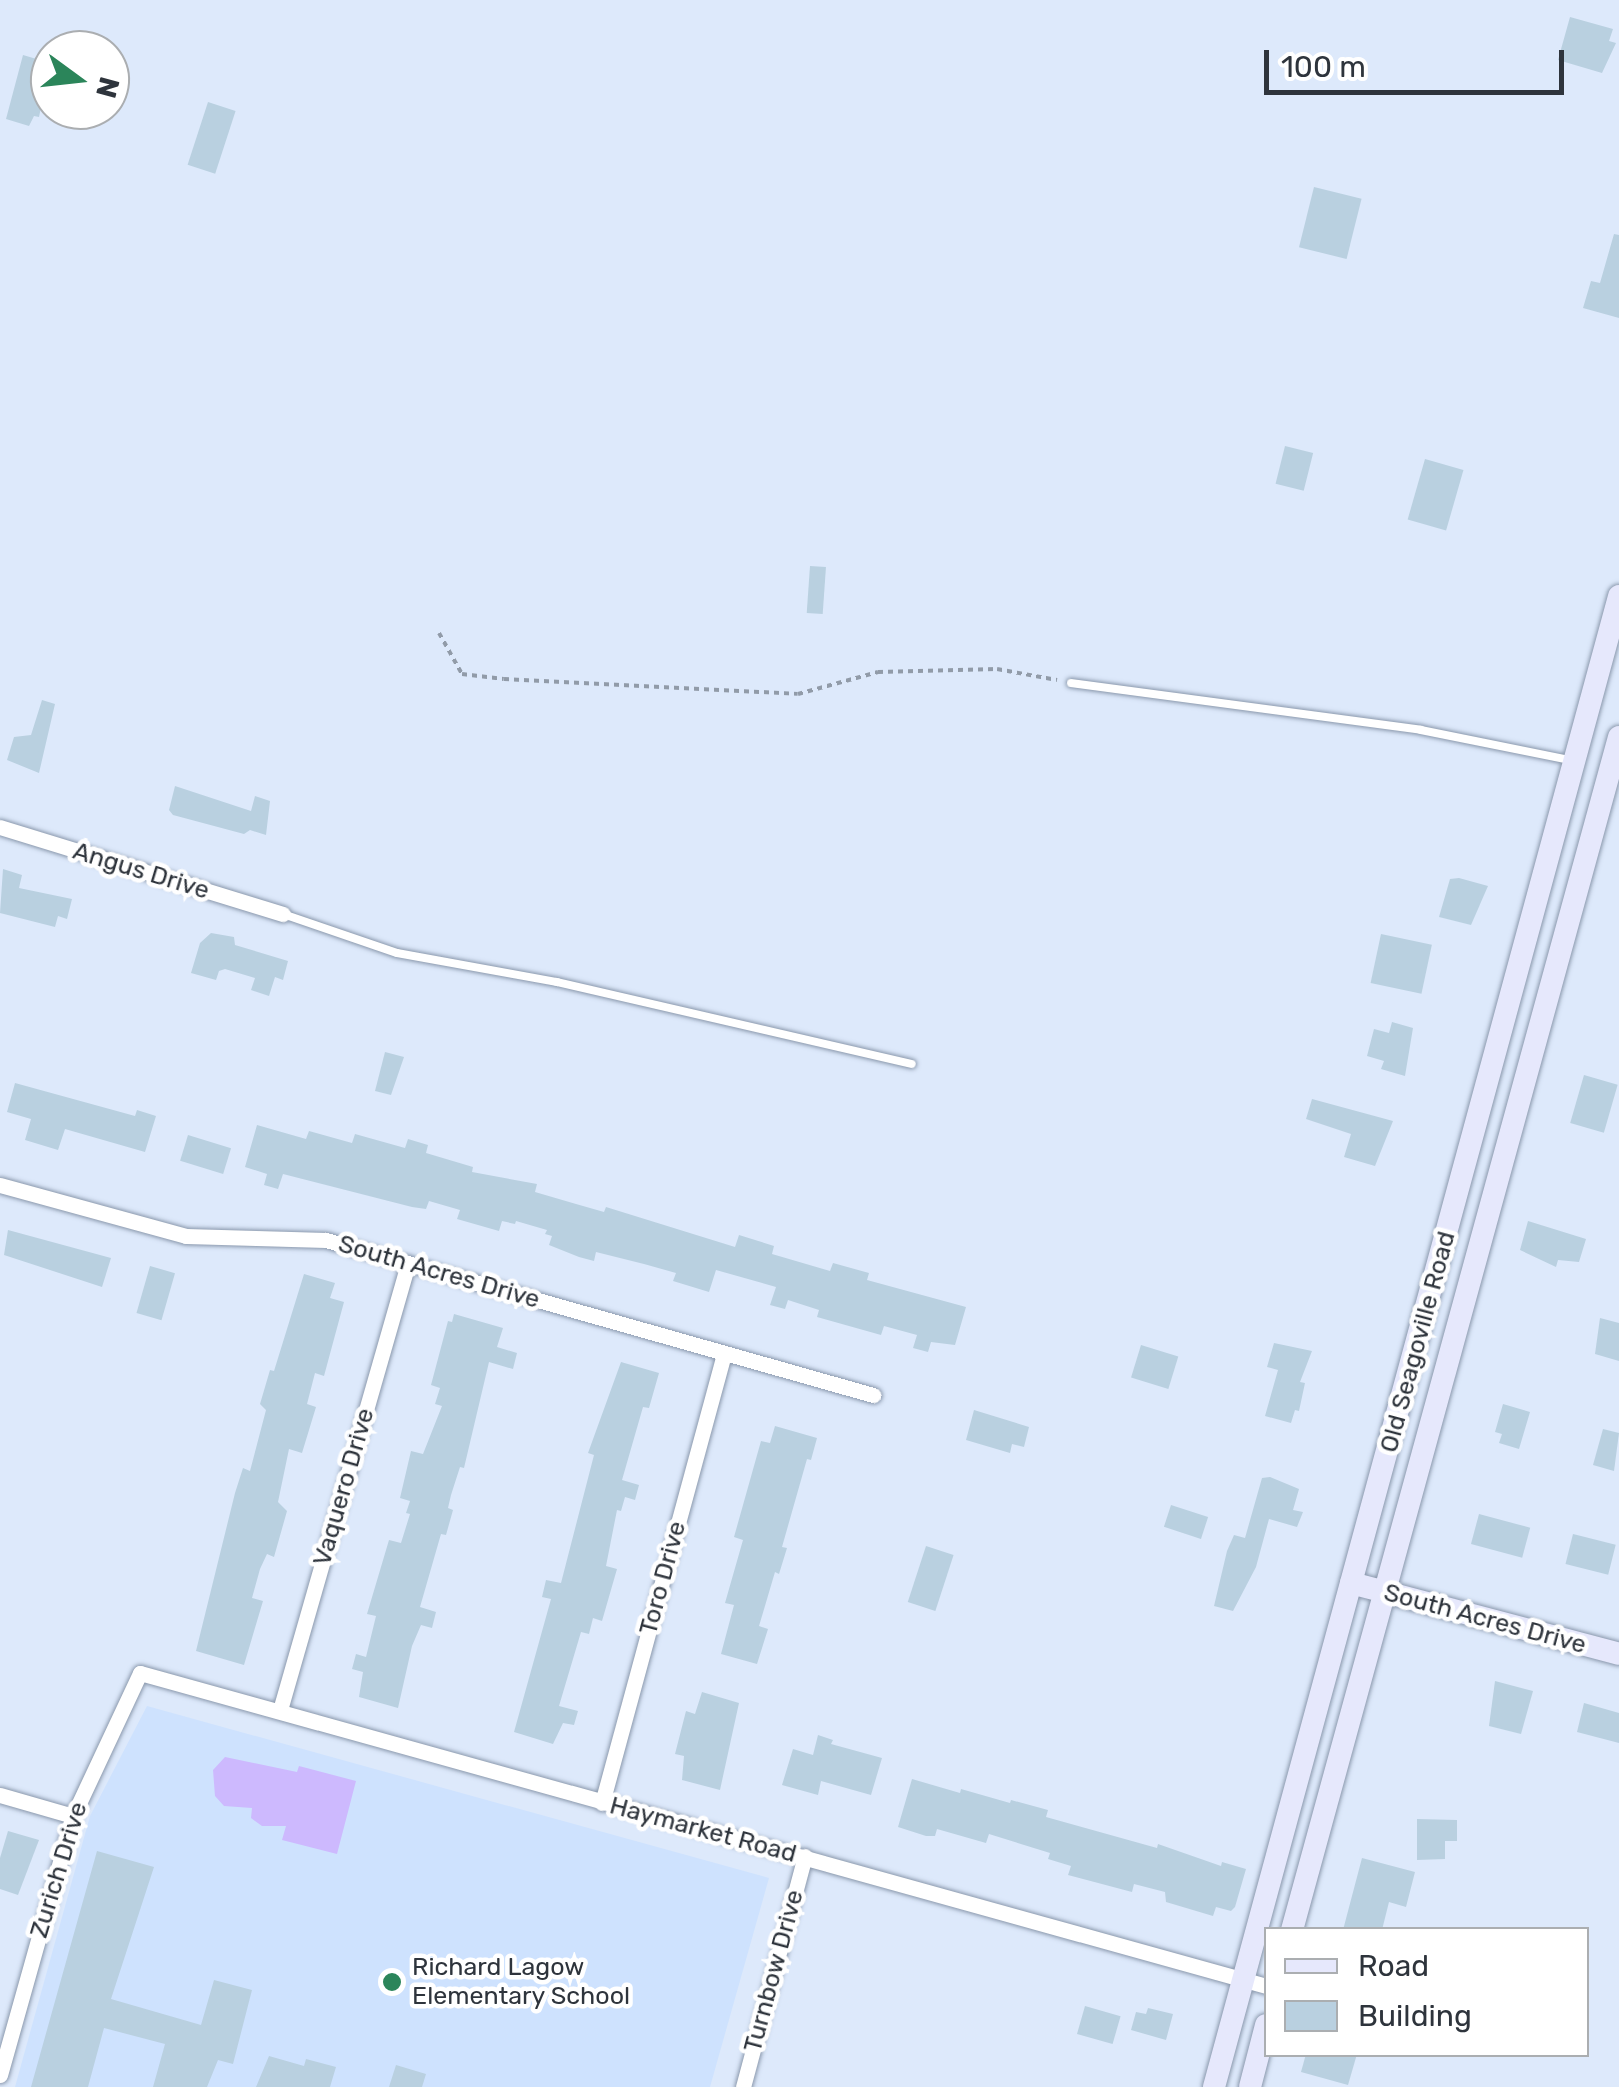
<!DOCTYPE html>
<style>
body{margin:0}
#map{position:relative;width:1619px;height:2087px;overflow:hidden;background:#dde9fb;font-family:Rubik,sans-serif}
div>[style]{position:absolute}
[style*='--x']{left:calc(var(--x)*1px);top:calc(var(--y)*1px);width:calc(var(--w)*1px);rotate:calc(var(--a)*1deg)}
.built>*{inset:0;background:#cee2fe}
.green>*{inset:0;background:#cdb9fe}
.building>*{inset:0;background:#b9d0e0;transform-origin:0 0}
.path>*{height:4px;margin-top:-2px;transform-origin:0;background:repeating-linear-gradient(90deg,#919ba8 0 5px,transparent 0 10px)}
.roads{filter:drop-shadow(0 0 2px #8a98ac) drop-shadow(0 0 2px #8a98ac)}
.lane>*{height:8px;margin:-4px;padding:0 4px;transform-origin:4px;border-radius:4px;background:#fff}
.street>*{height:15px;margin:-7.5px;padding:0 7.5px;transform-origin:7.5px;border-radius:7.5px;background:#fff}
.secondary>*{height:22px;margin:-11px;padding:0 11px;transform-origin:11px;border-radius:11px;background:#e6e8fc}
.dots>*{width:28px;height:28px;translate:-50% -50%;box-sizing:border-box;border:5px solid #fff;border-radius:50%}
span{translate:-50% -50%;white-space:nowrap;text-align:center;line-height:1.15;-webkit-text-stroke:9px #fff;paint-order:stroke}
.street-label{font-size:25px;color:#2e343c}
.poi-label{font-size:25px;color:#2e343c}
.left{translate:0 -50%;text-align:left}
.legend{position:absolute;left:1264px;top:1927px;width:325px;height:130px;box-sizing:border-box;background:#fff;border:2px solid #abaeb1;margin:0;padding:12px 18px;list-style:none;font-size:30px;color:#2e343c}
.legend li{display:flex;align-items:center;gap:20px;height:50px}
.legend b{width:50px;border:2px solid #abaeb1}
.north{position:absolute;left:30px;top:30px;width:100px;height:100px;box-sizing:border-box;background:#fff;border:2px solid #abaeb1;border-radius:50%;rotate:105deg;font-size:28px;font-weight:700;line-height:40px;text-align:center;color:#2e343c}
.north::after{content:'';display:block;margin:auto;width:35px;height:45px;background:#2b855a;clip-path:polygon(50% 0,100% 100%,50% 72%,0 100%)}
.scale{position:absolute;left:1264px;top:50px;width:300px;height:45px;box-sizing:border-box;border:5px solid #2e343c;border-top:0;padding-left:12px;font-size:30px;line-height:35px;white-space:nowrap;color:#2e343c;-webkit-text-stroke:8px #fff;paint-order:stroke}
</style>
<div id="map">
<div class="built">
<div style="clip-path:polygon(147px 1706px,769px 1878px,710px 2087px,15px 2087px,90px 1816px)"></div>
</div>
<div class="green">
<div style="clip-path:polygon(225px 1757px,297px 1772px,299px 1766px,356px 1781px,337px 1854px,282px 1840px,286px 1826px,262px 1826px,251px 1818px,252px 1808px,224px 1806px,215px 1796px,213px 1770px)"></div>
</div>
<div class="building">
<div style="clip-path:polygon(1570px 17px,1613px 29px,1609px 41px,1616px 43px,1602px 73px,1558px 60px)"></div>
<div style="clip-path:polygon(23px 55px,50px 63px,39px 117px,34px 116px,29px 126px,6px 119px)"></div>
<div style="left:208px;top:102px;width:29px;height:66px;rotate:18deg"></div>
<div style="left:1314px;top:187px;width:49px;height:62px;rotate:14deg"></div>
<div style="clip-path:polygon(1614px 234px,1619px 235px,1619px 318px,1583px 308px,1591px 281px,1600px 283px)"></div>
<div style="left:1285px;top:446px;width:29px;height:39px;rotate:14deg"></div>
<div style="left:1425px;top:459px;width:40px;height:63px;rotate:16deg"></div>
<div style="left:810px;top:566px;width:16px;height:47px;rotate:4deg"></div>
<div style="clip-path:polygon(42px 700px,55px 704px,39px 773px,7px 760px,14px 737px,31px 735px)"></div>
<div style="clip-path:polygon(175px 786px,251px 811px,255px 796px,270px 801px,266px 835px,250px 830px,244px 834px,173px 815px,169px 810px)"></div>
<div style="clip-path:polygon(3px 869px,22px 875px,19px 888px,72px 899px,67px 919px,58px 916px,55px 927px,0 913px)"></div>
<div style="clip-path:polygon(1459px 878px,1488px 886px,1471px 925px,1439px 917px,1450px 879px)"></div>
<div style="clip-path:polygon(211px 933px,234px 937px,235px 945px,288px 961px,283px 980px,275px 977px,269px 996px,251px 990px,255px 978px,225px 969px,219px 971px,216px 980px,191px 973px,200px 943px)"></div>
<div style="left:1381px;top:934px;width:52px;height:50px;rotate:12deg"></div>
<div style="clip-path:polygon(1392px 1022px,1413px 1028px,1405px 1076px,1381px 1069px,1384px 1061px,1367px 1056px,1374px 1029px,1389px 1033px)"></div>
<div style="clip-path:polygon(385px 1052px,404px 1057px,391px 1095px,375px 1091px)"></div>
<div style="left:1584px;top:1075px;width:35px;height:50px;rotate:16deg"></div>
<div style="clip-path:polygon(15px 1083px,135px 1116px,137px 1110px,156px 1116px,145px 1152px,65px 1129px,58px 1150px,25px 1140px,31px 1119px,7px 1112px)"></div>
<div style="clip-path:polygon(1312px 1099px,1393px 1121px,1375px 1166px,1344px 1157px,1351px 1134px,1306px 1119px)"></div>
<div style="clip-path:polygon(257px 1125px,306px 1139px,309px 1131px,352px 1143px,355px 1134px,405px 1148px,408px 1139px,428px 1145px,426px 1153px,473px 1167px,472px 1172px,537px 1184px,535px 1192px,576px 1204px,604px 1212px,606px 1207px,735px 1247px,739px 1235px,774px 1246px,772px 1254px,830px 1271px,833px 1263px,869px 1273px,867px 1280px,966px 1307px,955px 1345px,931px 1342px,928px 1352px,913px 1348px,917px 1335px,884px 1326px,881px 1335px,817px 1317px,819px 1310px,788px 1300px,785px 1309px,770px 1305px,776px 1287px,716px 1270px,709px 1292px,673px 1281px,676px 1273px,644px 1264px,596px 1252px,594px 1261px,579px 1257px,549px 1245px,552px 1236px,545px 1234px,547px 1230px,516px 1221px,515px 1224px,502px 1221px,499px 1231px,457px 1219px,460px 1210px,429px 1201px,426px 1209px,412px 1207px,283px 1174px,278px 1189px,264px 1185px,267px 1174px,245px 1167px)"></div>
<div style="left:188px;top:1135px;width:45px;height:27px;rotate:17deg"></div>
<div style="clip-path:polygon(1528px 1221px,1586px 1239px,1579px 1262px,1558px 1260px,1556px 1267px,1520px 1250px)"></div>
<div style="clip-path:polygon(8px 1230px,111px 1258px,102px 1287px,4px 1255px)"></div>
<div style="left:150px;top:1266px;width:26px;height:49px;rotate:16deg"></div>
<div style="clip-path:polygon(304px 1274px,335px 1283px,330px 1298px,344px 1302px,324px 1376px,315px 1373px,307px 1404px,316px 1407px,302px 1453px,289px 1449px,278px 1502px,287px 1511px,274px 1557px,267px 1554px,260px 1569px,252px 1598px,263px 1601px,244px 1665px,196px 1651px,235px 1493px,243px 1468px,250px 1471px,266px 1410px,260px 1404px,270px 1370px,274px 1371px)"></div>
<div style="clip-path:polygon(454px 1314px,503px 1328px,497px 1347px,517px 1353px,513px 1369px,489px 1362px,464px 1468px,460px 1467px,451px 1495px,448px 1508px,453px 1510px,446px 1535px,441px 1534px,420px 1607px,436px 1612px,432px 1628px,421px 1625px,412px 1646px,398px 1708px,359px 1697px,363px 1672px,352px 1669px,356px 1654px,366px 1657px,376px 1616px,367px 1614px,389px 1540px,401px 1543px,410px 1514px,406px 1513px,410px 1501px,400px 1498px,411px 1451px,423px 1454px,442px 1406px,435px 1404px,440px 1388px,431px 1385px,448px 1321px,452px 1322px)"></div>
<div style="clip-path:polygon(1600px 1318px,1619px 1323px,1619px 1361px,1595px 1354px)"></div>
<div style="clip-path:polygon(1274px 1343px,1312px 1351px,1300px 1382px,1305px 1383px,1299px 1411px,1295px 1410px,1291px 1423px,1265px 1416px,1278px 1370px,1267px 1367px)"></div>
<div style="left:1141px;top:1345px;width:39px;height:34px;rotate:17deg"></div>
<div style="clip-path:polygon(621px 1362px,659px 1373px,649px 1408px,643px 1407px,622px 1480px,639px 1485px,635px 1500px,625px 1497px,621px 1511px,617px 1510px,606px 1566px,617px 1569px,602px 1621px,593px 1618px,589px 1634px,581px 1632px,559px 1706px,578px 1711px,574px 1725px,563px 1723px,553px 1744px,514px 1732px,551px 1599px,542px 1597px,546px 1580px,561px 1583px,594px 1455px,588px 1453px)"></div>
<div style="clip-path:polygon(1503px 1404px,1530px 1412px,1519px 1449px,1499px 1443px,1502px 1434px,1495px 1432px)"></div>
<div style="clip-path:polygon(974px 1410px,1029px 1427px,1024px 1447px,1012px 1444px,1010px 1453px,966px 1440px)"></div>
<div style="clip-path:polygon(775px 1426px,817px 1438px,811px 1460px,807px 1459px,782px 1547px,787px 1548px,779px 1574px,775px 1572px,759px 1626px,768px 1629px,757px 1664px,721px 1654px,734px 1605px,725px 1603px,743px 1540px,734px 1537px,761px 1441px,770px 1443px)"></div>
<div style="clip-path:polygon(1603px 1429px,1619px 1433px,1614px 1471px,1593px 1465px)"></div>
<div style="clip-path:polygon(1270px 1477px,1299px 1489px,1293px 1510px,1303px 1512px,1297px 1527px,1269px 1519px,1256px 1567px,1233px 1611px,1214px 1606px,1227px 1551px,1234px 1535px,1245px 1538px,1262px 1478px)"></div>
<div style="left:1171px;top:1505px;width:39px;height:23px;rotate:18deg"></div>
<div style="left:1479px;top:1514px;width:53px;height:31px;rotate:15deg"></div>
<div style="left:1573px;top:1534px;width:44px;height:31px;rotate:14deg"></div>
<div style="left:926px;top:1546px;width:29px;height:59px;rotate:18deg"></div>
<div style="clip-path:polygon(1495px 1681px,1533px 1691px,1521px 1734px,1489px 1726px)"></div>
<div style="clip-path:polygon(702px 1692px,739px 1703px,720px 1790px,682px 1780px,684px 1756px,675px 1754px,686px 1711px,695px 1714px)"></div>
<div style="clip-path:polygon(1584px 1703px,1619px 1713px,1619px 1743px,1577px 1732px)"></div>
<div style="clip-path:polygon(818px 1735px,833px 1740px,831px 1744px,882px 1758px,871px 1795px,821px 1781px,818px 1795px,782px 1785px,793px 1749px,813px 1755px)"></div>
<div style="clip-path:polygon(912px 1779px,960px 1793px,961px 1789px,1010px 1803px,1011px 1800px,1048px 1810px,1046px 1817px,1157px 1848px,1158px 1844px,1221px 1866px,1222px 1862px,1246px 1869px,1235px 1907px,1231px 1911px,1216px 1907px,1213px 1916px,1166px 1902px,1165px 1892px,1134px 1884px,1132px 1892px,1068px 1875px,1071px 1866px,1048px 1859px,1050px 1853px,989px 1834px,986px 1843px,937px 1829px,935px 1836px,926px 1836px,898px 1827px)"></div>
<div style="clip-path:polygon(1417px 1819px,1457px 1820px,1457px 1841px,1445px 1841px,1445px 1859px,1417px 1860px)"></div>
<div style="clip-path:polygon(8px 1831px,39px 1840px,18px 1895px,0 1889px,0 1858px)"></div>
<div style="clip-path:polygon(97px 1851px,154px 1867px,111px 1999px,201px 2025px,214px 1980px,252px 1990px,233px 2064px,218px 2060px,207px 2087px,153px 2087px,165px 2044px,104px 2028px,88px 2087px,31px 2087px)"></div>
<div style="clip-path:polygon(1362px 1858px,1415px 1872px,1406px 1907px,1389px 1902px,1382px 1930px,1343px 1930px)"></div>
<div style="left:1085px;top:2006px;width:37px;height:29px;rotate:16deg"></div>
<div style="clip-path:polygon(1148px 2008px,1173px 2014px,1166px 2040px,1131px 2030px,1136px 2012px,1146px 2014px)"></div>
<div style="clip-path:polygon(1306px 2054px,1357px 2054px,1348px 2085px,1301px 2072px)"></div>
<div style="clip-path:polygon(269px 2056px,304px 2066px,306px 2059px,336px 2067px,330px 2087px,256px 2087px)"></div>
<div style="clip-path:polygon(396px 2065px,426px 2074px,422px 2087px,389px 2087px)"></div>
</div>
<div class="path">
<div style="--x:439;--y:633;--w:47;--a:60.7"></div>
<div style="--x:462;--y:674;--w:42;--a:6.8"></div>
<div style="--x:504;--y:679;--w:294;--a:2.9"></div>
<div style="--x:798;--y:694;--w:83;--a:-15.4"></div>
<div style="--x:878;--y:672;--w:119;--a:-1.4"></div>
<div style="--x:997;--y:669;--w:61;--a:10.4"></div>
</div>
<div class="roads">
<div class="lane">
<div style="--x:1071;--y:683;--w:353;--a:7.6"></div>
<div style="--x:1421;--y:730;--w:152;--a:11.4"></div>
<div style="--x:283;--y:914;--w:120;--a:18.9"></div>
<div style="--x:397;--y:953;--w:163;--a:10.3"></div>
<div style="--x:557;--y:982;--w:364;--a:13"></div>
</div>
<div class="street">
<div style="--x:0;--y:827;--w:296;--a:17.1"></div>
<div style="--x:0;--y:1185;--w:193;--a:15.3"></div>
<div style="--x:186;--y:1236;--w:140;--a:1.6"></div>
<div style="--x:326;--y:1240;--w:569;--a:15.82"></div>
<div style="--x:280;--y:1710;--w:464;--a:-74"></div>
<div style="--x:0;--y:1795;--w:76;--a:16"></div>
<div style="--x:602;--y:1803;--w:466;--a:-74.8"></div>
<div style="--x:0;--y:2075;--w:269;--a:-74.3"></div>
<div style="--x:73;--y:1816;--w:158;--a:-64.9"></div>
<div style="--x:140;--y:1673;--w:1169;--a:15.53"></div>
<div style="--x:743;--y:2087;--w:239;--a:-75"></div>
</div>
<div class="secondary">
<div style="--x:1351;--y:1583;--w:277;--a:14.8"></div>
<div style="--x:1292;--y:1930;--w:1237;--a:-74.67"></div>
<div style="--x:1214;--y:2087;--w:1545;--a:-74.8"></div>
<div style="--x:1250;--y:2087;--w:64;--a:-75.5"></div>
</div>
</div>
<div class="dots">
<div style="left:392px;top:1982px;background:#2b855a"></div>
</div>
<div class="street-label">
<span style="left:141px;top:871px;rotate:17deg">Angus Drive</span>
<span style="left:439px;top:1272px;rotate:16deg">South Acres Drive</span>
<span style="left:1418px;top:1342px;rotate:-75deg">Old Seagoville Road</span>
<span style="left:344px;top:1487px;rotate:-74deg">Vaquero Drive</span>
<span style="left:663px;top:1578px;rotate:-75deg">Toro Drive</span>
<span style="left:1485px;top:1619px;rotate:15deg">South Acres Drive</span>
<span style="left:703px;top:1830px;rotate:15deg">Haymarket Road</span>
<span style="left:59px;top:1870px;rotate:-73deg">Zurich Drive</span>
<span style="left:774px;top:1971px;rotate:-75deg">Turnbow Drive</span>
</div>
<div class="poi-label">
<span class="left" style="left:412px;top:1982px">Richard Lagow<br>Elementary School</span>
</div>
<ul class="legend">
<li><b style="height:12px;background:#e6e8fc"></b>Road</li>
<li><b style="height:28px;background:#b9d0e0"></b>Building</li>
</ul>
<div class="north">N</div>
<div class="scale">100 m</div>
</div>
